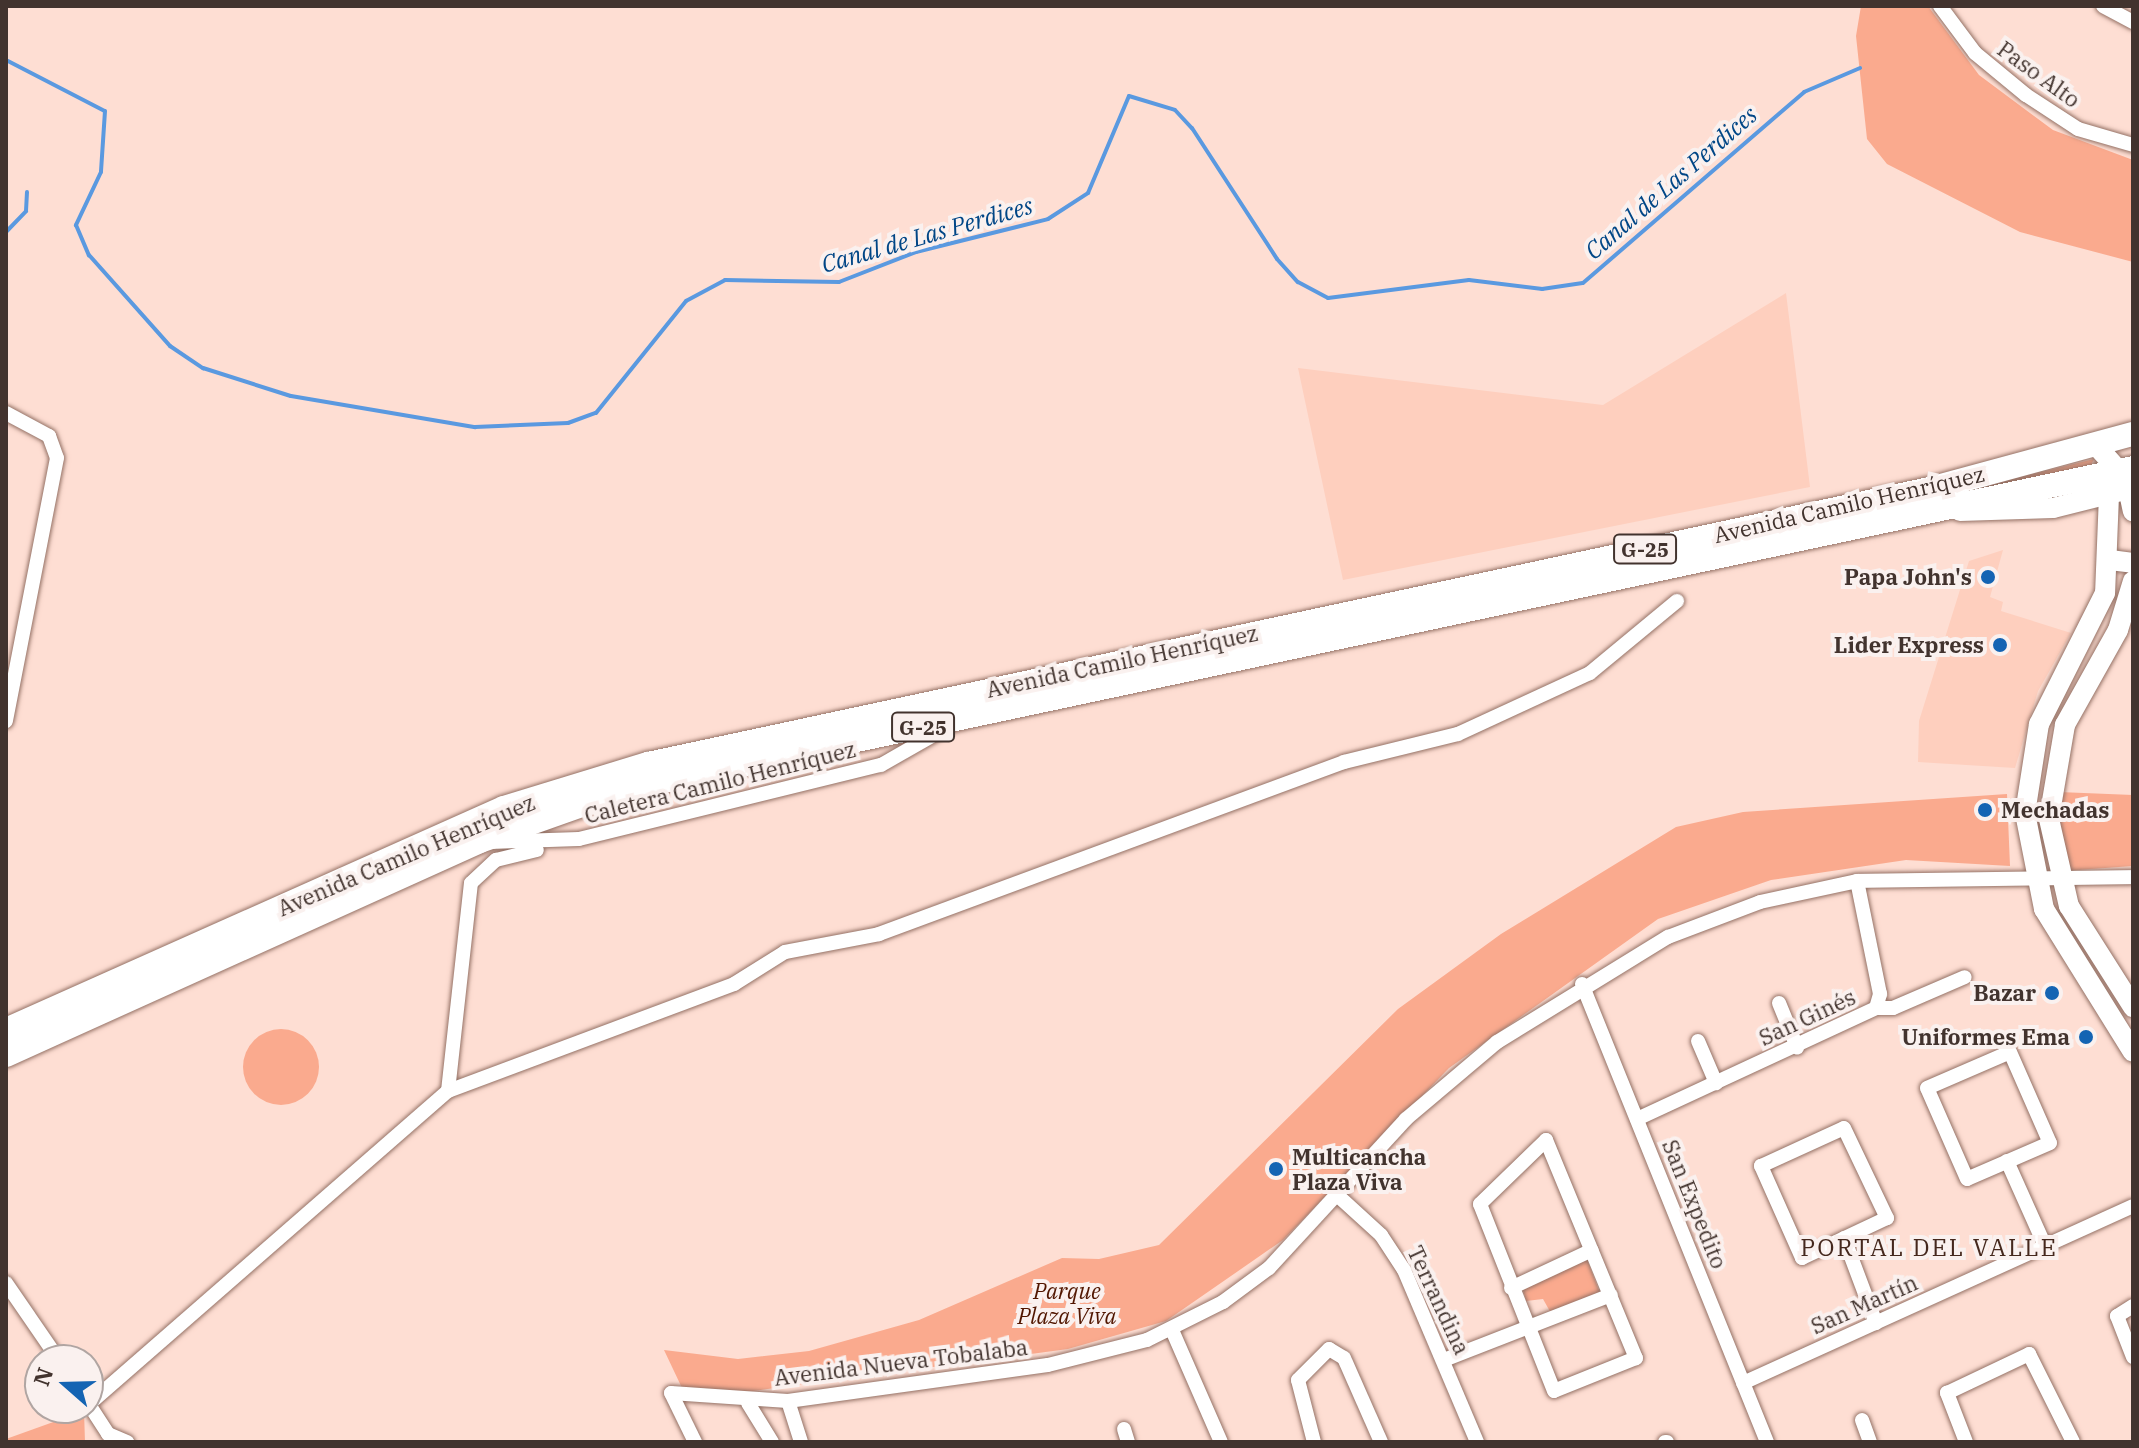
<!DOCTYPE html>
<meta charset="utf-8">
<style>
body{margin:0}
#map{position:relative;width:2139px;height:1448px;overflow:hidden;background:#feded3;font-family:"IBM Plex Serif",serif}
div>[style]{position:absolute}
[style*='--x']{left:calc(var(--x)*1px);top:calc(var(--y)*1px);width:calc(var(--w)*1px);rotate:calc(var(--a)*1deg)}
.built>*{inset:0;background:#fecfbe}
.green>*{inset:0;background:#faaa8e}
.round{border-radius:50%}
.stream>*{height:4px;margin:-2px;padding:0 2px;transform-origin:2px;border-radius:2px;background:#5a99e0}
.roads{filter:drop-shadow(0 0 2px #947165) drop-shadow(0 0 2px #947165)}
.street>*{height:14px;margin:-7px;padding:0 7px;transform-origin:7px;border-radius:7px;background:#fff}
.secondary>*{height:20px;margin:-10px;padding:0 10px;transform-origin:10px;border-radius:10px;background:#fff}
.primary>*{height:24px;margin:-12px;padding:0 12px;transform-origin:12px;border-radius:12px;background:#fff}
.dots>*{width:22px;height:22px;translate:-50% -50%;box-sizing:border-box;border:4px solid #faf1ef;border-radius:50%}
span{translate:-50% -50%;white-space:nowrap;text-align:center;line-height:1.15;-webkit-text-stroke:8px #faf1ef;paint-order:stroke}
.shield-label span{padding:2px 6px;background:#faf1ef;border:2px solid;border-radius:6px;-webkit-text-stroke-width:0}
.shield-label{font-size:20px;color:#42332e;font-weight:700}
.street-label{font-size:22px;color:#42332e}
.poi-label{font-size:22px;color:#42332e;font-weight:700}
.right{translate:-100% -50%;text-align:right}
.left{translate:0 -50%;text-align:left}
.park-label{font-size:22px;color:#511600;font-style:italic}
.water-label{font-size:24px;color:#004686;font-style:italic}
.neighbourhood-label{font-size:24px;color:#45281d;letter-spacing:2px}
.frame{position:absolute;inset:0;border:8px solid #42332e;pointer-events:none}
.north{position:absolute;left:24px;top:1344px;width:80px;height:80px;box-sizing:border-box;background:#faf1ef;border:2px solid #b0a5a2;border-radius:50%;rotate:290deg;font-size:22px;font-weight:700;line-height:32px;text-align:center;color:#42332e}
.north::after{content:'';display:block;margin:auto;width:28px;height:36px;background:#1464b3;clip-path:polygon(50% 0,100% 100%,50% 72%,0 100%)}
</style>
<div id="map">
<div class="built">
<div style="clip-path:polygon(1786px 293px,1810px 487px,1343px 580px,1298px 368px,1603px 405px)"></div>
<div style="clip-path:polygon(2003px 550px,1990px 597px,2003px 602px,2001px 611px,2071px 633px,2038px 691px,2015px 768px,1918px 762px,1919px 721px,1969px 561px)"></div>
</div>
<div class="green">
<div style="clip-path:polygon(1861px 6px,1928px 6px,1979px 75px,2053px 130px,2133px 160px,2133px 262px,2020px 232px,1887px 164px,1867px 139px,1856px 36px)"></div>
<div style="clip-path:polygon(2094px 459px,2088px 471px,1961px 492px)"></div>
<div style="clip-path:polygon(2059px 792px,2133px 795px,2133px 866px,2063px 871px)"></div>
<div style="clip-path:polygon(2007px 794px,2010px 866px,1906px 860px,1771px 880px,1658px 919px,1449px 1068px,1283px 1240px,1166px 1321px,1068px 1349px,746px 1392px,682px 1388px,664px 1350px,738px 1359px,809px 1351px,919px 1320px,1062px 1258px,1099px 1259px,1159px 1245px,1398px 1009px,1501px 934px,1676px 827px,1743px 812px)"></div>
<div class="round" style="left:243px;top:1029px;width:76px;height:76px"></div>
<div style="clip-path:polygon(1587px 1259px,1601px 1296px,1552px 1315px,1543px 1299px,1526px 1301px,1523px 1289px)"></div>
<div style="clip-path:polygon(84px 1411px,85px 1442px,6px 1442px,6px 1439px)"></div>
</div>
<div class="stream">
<div style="--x:6;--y:60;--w:111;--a:27.3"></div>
<div style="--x:105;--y:111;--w:61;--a:93.8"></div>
<div style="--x:101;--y:172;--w:59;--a:115.3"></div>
<div style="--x:76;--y:225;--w:33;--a:67"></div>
<div style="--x:89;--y:255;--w:122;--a:48.3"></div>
<div style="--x:170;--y:346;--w:40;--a:34"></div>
<div style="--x:203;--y:368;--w:92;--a:17.7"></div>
<div style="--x:291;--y:396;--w:187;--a:9.6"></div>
<div style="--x:475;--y:427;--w:93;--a:-2.5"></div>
<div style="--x:568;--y:423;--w:30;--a:-20"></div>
<div style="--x:596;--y:413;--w:144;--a:-51.2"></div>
<div style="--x:686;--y:301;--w:44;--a:-28.3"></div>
<div style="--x:725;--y:280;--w:114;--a:1"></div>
<div style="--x:839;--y:282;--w:83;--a:-21.3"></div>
<div style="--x:916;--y:252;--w:136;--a:-14"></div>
<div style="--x:1048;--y:219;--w:48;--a:-33"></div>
<div style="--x:1088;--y:193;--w:105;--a:-67.1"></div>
<div style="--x:1129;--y:96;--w:48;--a:16.9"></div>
<div style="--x:1175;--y:110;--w:25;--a:47"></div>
<div style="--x:1192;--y:128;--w:156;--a:57"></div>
<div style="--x:1277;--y:259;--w:31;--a:48"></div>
<div style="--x:1298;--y:282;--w:34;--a:28"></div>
<div style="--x:1328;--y:298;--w:142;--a:-7.3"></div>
<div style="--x:1469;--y:280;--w:74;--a:7"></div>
<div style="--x:1542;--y:289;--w:41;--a:-8.3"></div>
<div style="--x:1583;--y:283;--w:292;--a:-40.8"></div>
<div style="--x:1804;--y:92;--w:61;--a:-23.2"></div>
<div style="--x:6;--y:232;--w:29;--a:-46"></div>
<div style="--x:26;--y:211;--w:19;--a:-87"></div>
</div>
<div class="roads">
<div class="street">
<div style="--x:1940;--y:6;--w:59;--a:53.3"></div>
<div style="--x:1975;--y:53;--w:66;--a:39.5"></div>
<div style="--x:2026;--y:95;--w:62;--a:33.2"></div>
<div style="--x:2078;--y:129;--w:57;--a:16.2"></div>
<div style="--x:2103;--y:6;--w:34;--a:28"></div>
<div style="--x:6;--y:413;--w:49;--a:28.1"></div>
<div style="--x:49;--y:436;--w:23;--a:70"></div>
<div style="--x:57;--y:458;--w:268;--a:101"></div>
<div style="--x:489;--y:842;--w:90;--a:-1.9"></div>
<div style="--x:579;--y:839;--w:311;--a:-13.8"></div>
<div style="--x:881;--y:765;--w:81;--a:-29.7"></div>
<div style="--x:1582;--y:984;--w:494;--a:68"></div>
<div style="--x:1779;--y:1003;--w:48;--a:67.8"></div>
<div style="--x:1876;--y:1008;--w:17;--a:0"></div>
<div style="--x:1893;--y:1008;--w:78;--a:-23.3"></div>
<div style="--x:1698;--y:1041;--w:46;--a:66.8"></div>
<div style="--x:2010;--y:1052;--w:99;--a:66.3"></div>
<div style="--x:2050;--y:1143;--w:90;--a:156.6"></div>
<div style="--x:1967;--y:1179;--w:99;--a:-113.7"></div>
<div style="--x:1927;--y:1088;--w:90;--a:-23.4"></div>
<div style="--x:448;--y:1091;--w:209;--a:-83.7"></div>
<div style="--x:471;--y:883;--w:34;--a:-43"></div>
<div style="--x:496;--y:860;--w:42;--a:-13.7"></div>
<div style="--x:1637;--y:1119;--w:264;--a:-24.9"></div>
<div style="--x:1876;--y:1008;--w:15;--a:-74"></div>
<div style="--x:1880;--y:994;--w:115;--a:-101.5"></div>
<div style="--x:1844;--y:1128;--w:100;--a:64.5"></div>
<div style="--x:1887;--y:1218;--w:94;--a:154.8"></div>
<div style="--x:1802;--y:1258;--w:101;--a:-114"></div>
<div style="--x:1761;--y:1166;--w:91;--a:-24.6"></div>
<div style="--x:1546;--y:1140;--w:236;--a:67.6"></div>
<div style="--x:1636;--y:1358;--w:88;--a:158.1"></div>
<div style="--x:1554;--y:1391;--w:201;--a:-111.6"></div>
<div style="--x:1480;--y:1204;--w:92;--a:-44.1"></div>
<div style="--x:2007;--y:1161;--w:93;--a:65.9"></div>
<div style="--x:1336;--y:1194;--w:61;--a:42.3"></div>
<div style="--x:1381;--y:1235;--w:42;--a:56.7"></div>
<div style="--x:1404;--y:1270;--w:187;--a:67"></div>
<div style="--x:1844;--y:1238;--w:91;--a:69.4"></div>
<div style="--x:6;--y:1283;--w:93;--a:55.5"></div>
<div style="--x:1511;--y:1288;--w:89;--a:-25.1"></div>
<div style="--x:2133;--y:1306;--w:19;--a:148"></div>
<div style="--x:2117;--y:1316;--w:44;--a:68.7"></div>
<div style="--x:1172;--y:1330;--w:122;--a:66.4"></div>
<div style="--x:1444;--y:1360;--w:179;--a:-21.3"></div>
<div style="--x:1743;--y:1383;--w:428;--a:-24.4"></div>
<div style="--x:671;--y:1393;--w:117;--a:3.9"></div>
<div style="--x:788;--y:1401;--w:262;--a:-7.9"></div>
<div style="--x:1048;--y:1365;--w:102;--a:-14.2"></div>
<div style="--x:1147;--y:1340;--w:85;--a:-26.6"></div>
<div style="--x:1223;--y:1302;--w:57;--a:-36.5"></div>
<div style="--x:1269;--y:1268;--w:202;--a:-47.4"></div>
<div style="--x:1406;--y:1119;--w:119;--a:-40.2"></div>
<div style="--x:1497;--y:1042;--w:201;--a:-31.6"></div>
<div style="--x:1668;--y:937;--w:98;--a:-20.8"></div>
<div style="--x:1760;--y:902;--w:99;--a:-12.2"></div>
<div style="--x:1857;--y:881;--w:276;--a:-0.8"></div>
<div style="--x:671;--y:1393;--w:55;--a:63.9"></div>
<div style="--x:788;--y:1401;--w:43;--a:72.4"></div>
<div style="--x:88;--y:1403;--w:37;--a:57"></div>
<div style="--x:108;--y:1434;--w:21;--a:23"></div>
<div style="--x:748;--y:1403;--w:46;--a:58.4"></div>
<div style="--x:89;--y:1404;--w:476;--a:-41.1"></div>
<div style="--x:448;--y:1091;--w:305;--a:-20.5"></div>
<div style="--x:734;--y:984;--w:60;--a:-32.1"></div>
<div style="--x:785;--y:952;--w:96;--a:-10.8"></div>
<div style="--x:879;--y:934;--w:496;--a:-20.3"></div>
<div style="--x:1344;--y:762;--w:117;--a:-13.8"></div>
<div style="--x:1458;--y:734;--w:145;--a:-24.8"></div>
<div style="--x:1590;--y:673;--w:113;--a:-39.6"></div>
<div style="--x:1862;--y:1420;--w:23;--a:70"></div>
<div style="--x:1124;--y:1429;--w:14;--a:73"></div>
<div style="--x:1314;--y:1442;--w:64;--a:-104.5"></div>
<div style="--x:1298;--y:1380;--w:44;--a:-45"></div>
<div style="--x:1329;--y:1349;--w:17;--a:31"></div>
<div style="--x:1344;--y:1358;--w:92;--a:66.2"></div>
<div style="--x:1665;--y:1442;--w:2;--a:0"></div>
<div style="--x:1966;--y:1442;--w:53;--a:-111.2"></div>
<div style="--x:1947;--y:1393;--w:91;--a:-25.4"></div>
<div style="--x:2029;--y:1354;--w:98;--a:63.4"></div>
</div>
<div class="secondary">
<div style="--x:2095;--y:444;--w:47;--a:48.5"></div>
<div style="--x:2126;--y:479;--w:33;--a:78"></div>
<div style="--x:2121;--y:471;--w:27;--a:117"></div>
<div style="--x:2109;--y:495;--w:98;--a:92.3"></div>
<div style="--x:2105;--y:593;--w:147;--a:116.7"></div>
<div style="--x:2039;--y:724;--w:90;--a:98.9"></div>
<div style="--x:2025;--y:813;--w:98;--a:78.8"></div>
<div style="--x:2044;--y:909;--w:168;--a:58.1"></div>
<div style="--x:1960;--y:511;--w:93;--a:-1.8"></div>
<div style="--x:2053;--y:508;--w:82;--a:-14"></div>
<div style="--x:2110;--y:560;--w:23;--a:7"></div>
<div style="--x:2133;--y:581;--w:51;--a:107"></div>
<div style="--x:2118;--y:630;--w:109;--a:119.2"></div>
<div style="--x:2065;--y:725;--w:95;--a:99.7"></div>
<div style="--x:2049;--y:819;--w:89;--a:77.1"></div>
<div style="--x:2069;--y:906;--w:120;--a:57.6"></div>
</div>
<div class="primary">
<div style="--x:6;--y:1030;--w:545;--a:-24.03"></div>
<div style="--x:504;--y:808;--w:151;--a:-17"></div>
<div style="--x:648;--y:764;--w:1311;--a:-12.11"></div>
<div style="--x:1930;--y:489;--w:210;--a:-15.2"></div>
<div style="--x:6;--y:1055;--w:520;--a:-24.3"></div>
<div style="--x:480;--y:841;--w:156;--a:-19.5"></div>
<div style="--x:627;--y:789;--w:1540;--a:-12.03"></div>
</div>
</div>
<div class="dots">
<div style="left:1988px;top:577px;background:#1464b3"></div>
<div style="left:2000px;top:645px;background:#1464b3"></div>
<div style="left:1985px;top:810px;background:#1464b3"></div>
<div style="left:2052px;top:993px;background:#1464b3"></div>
<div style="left:2086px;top:1037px;background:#1464b3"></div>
<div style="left:1276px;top:1169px;background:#1464b3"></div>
</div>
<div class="shield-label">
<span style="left:1645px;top:549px">G-25</span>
<span style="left:923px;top:727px">G-25</span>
</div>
<div class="street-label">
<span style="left:2039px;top:74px;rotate:36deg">Paso Alto</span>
<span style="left:1849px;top:504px;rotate:-13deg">Avenida Camilo Henríquez</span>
<span style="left:1122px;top:661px;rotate:-12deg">Avenida Camilo Henríquez</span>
<span style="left:720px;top:782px;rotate:-14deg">Caletera Camilo Henríquez</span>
<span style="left:406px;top:855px;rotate:-23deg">Avenida Camilo Henríquez</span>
<span style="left:1807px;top:1017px;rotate:-25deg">San Ginés</span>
<span style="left:1695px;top:1204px;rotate:68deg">San Expedito</span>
<span style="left:1439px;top:1300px;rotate:65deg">Terrandina</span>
<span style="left:1864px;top:1304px;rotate:-24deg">San Martín</span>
<span style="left:901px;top:1362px;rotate:-7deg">Avenida Nueva Tobalaba</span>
</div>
<div class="poi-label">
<span class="right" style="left:1972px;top:577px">Papa John's</span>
<span class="right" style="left:1984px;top:645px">Lider Express</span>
<span class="left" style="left:2001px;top:810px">Mechadas</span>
<span class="right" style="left:2036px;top:993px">Bazar</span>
<span class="right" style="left:2070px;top:1037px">Uniformes Ema</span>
<span class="left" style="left:1292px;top:1169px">Multicancha<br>Plaza Viva</span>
</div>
<div class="park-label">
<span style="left:1067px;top:1303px">Parque<br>Plaza Viva</span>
</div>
<div class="water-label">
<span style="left:1671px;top:183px;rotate:-41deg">Canal de Las Perdices</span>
<span style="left:927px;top:235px;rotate:-16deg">Canal de Las Perdices</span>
</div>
<div class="neighbourhood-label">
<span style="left:1929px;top:1248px">PORTAL DEL VALLE</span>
</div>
<div class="frame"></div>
<div class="north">N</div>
</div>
